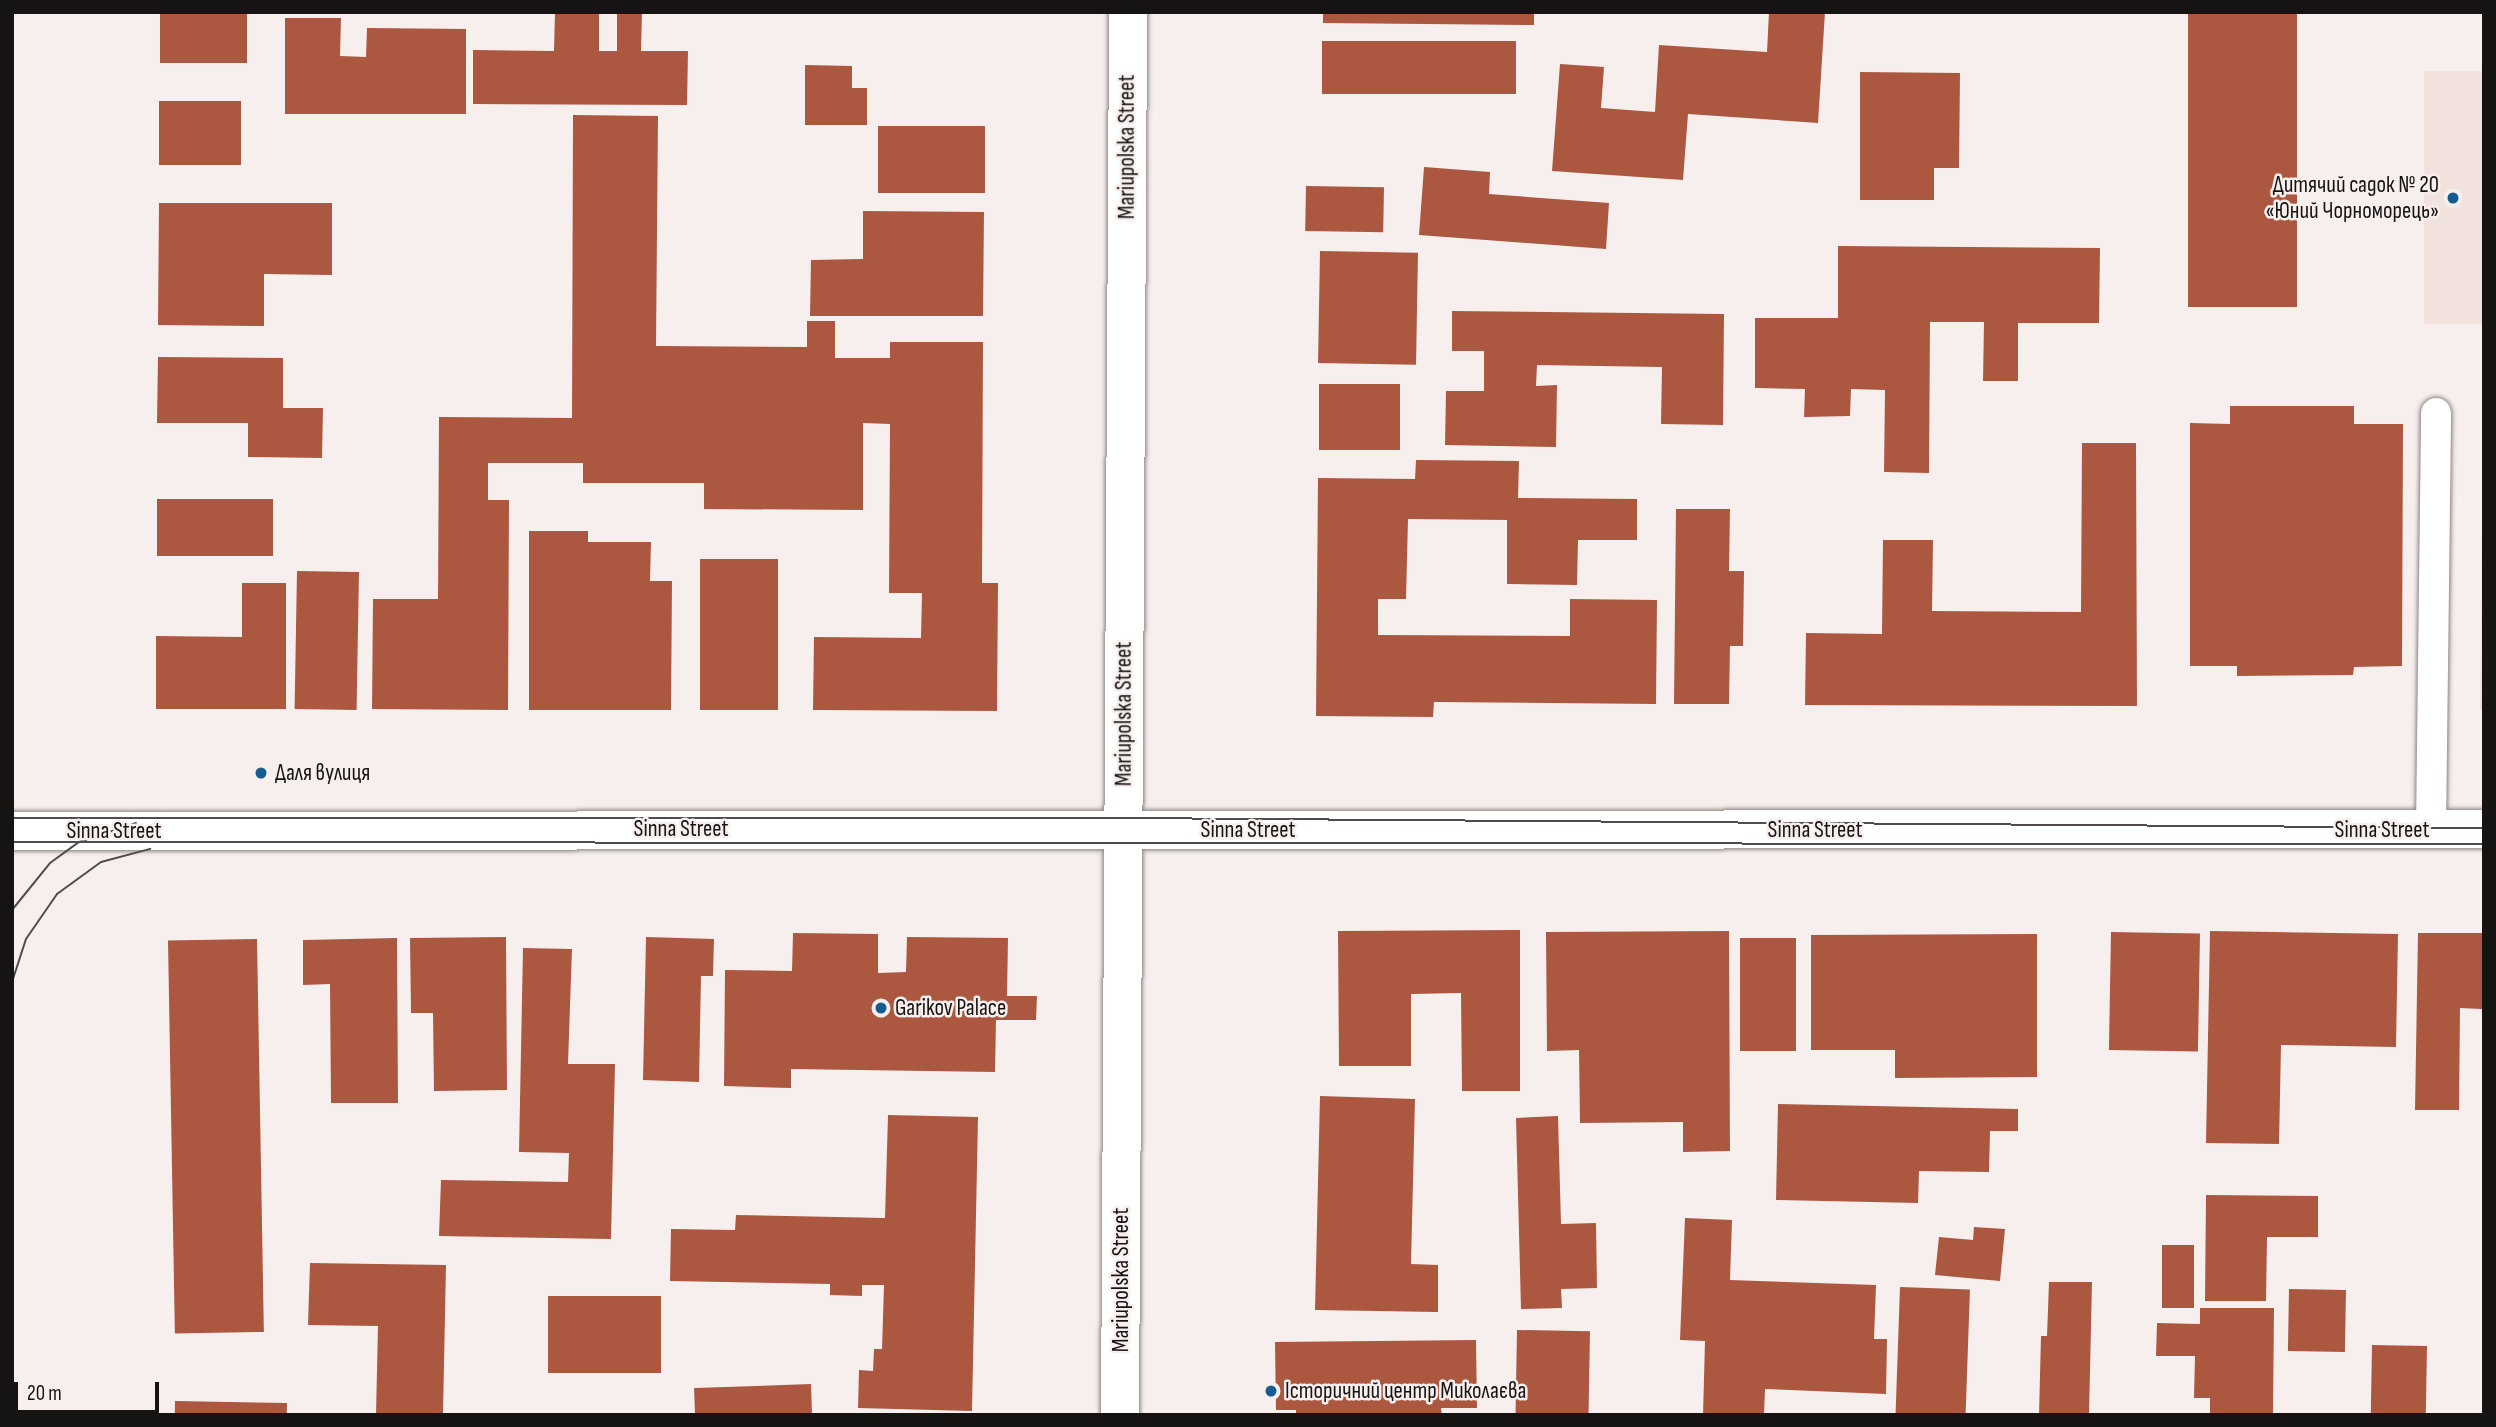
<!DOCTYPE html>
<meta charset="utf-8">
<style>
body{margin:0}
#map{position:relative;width:2496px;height:1427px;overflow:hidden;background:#f7efed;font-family:"Sofia Sans Condensed",sans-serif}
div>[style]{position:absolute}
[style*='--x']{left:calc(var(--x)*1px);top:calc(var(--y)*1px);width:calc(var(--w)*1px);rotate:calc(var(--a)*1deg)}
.built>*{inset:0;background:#f2e2dd;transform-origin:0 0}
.building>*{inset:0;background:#ac5740;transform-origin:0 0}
.roads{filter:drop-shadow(0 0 2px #8c8583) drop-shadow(0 0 2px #8c8583)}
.service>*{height:30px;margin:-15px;padding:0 15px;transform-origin:15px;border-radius:15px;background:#fff}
.minor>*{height:38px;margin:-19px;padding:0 19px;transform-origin:19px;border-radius:19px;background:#fff}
.tertiary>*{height:38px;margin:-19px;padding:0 19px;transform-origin:19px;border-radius:19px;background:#fff}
.tram>*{height:2px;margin:-1px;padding:0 1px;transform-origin:1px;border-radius:1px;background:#504c4b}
.dots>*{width:19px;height:19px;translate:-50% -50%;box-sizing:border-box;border:4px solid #f7efed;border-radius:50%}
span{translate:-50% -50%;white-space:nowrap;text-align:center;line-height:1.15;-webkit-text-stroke:5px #f7efed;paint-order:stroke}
.street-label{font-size:23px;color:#161313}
.poi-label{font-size:23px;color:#161313}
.right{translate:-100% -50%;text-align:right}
.left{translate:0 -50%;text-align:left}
.frame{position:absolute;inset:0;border:14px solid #161313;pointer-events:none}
.scale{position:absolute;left:14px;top:1382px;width:145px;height:32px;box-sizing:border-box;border:4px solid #161313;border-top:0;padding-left:9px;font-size:21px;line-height:24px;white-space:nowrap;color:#161313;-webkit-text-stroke:5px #f7efed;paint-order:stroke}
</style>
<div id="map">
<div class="built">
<div style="left:2424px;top:71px;width:60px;height:253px"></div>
<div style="clip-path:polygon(2484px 343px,2484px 710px,2480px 710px)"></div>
</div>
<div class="building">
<div style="left:160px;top:12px;width:87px;height:51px"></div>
<div style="clip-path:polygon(555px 12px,599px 12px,599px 51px,617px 51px,617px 12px,642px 12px,641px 51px,688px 51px,687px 105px,473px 104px,473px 50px,554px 51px)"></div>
<div style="clip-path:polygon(1323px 12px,1534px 12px,1534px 25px,1323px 23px)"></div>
<div style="clip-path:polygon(1769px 12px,1825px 12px,1818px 123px,1688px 114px,1683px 180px,1552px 171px,1560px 64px,1604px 67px,1601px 108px,1655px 112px,1659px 45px,1767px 52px)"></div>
<div style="left:2188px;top:12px;width:109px;height:295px"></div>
<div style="clip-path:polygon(285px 18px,341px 18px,340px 56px,366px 57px,367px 28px,466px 29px,466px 114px,285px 114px)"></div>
<div style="left:1322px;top:41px;width:194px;height:53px"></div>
<div style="clip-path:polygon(805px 65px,852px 66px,852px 88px,867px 88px,867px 125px,805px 125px)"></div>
<div style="clip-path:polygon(1860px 72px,1960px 73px,1959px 168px,1934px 168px,1934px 200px,1860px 200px)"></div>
<div style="left:159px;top:101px;width:82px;height:64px"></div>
<div style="clip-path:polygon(573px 115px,658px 116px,656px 346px,807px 347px,807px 321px,835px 321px,835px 358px,890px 358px,890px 342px,983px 342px,982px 583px,998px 583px,997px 711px,813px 710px,814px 637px,921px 638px,922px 593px,889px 593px,890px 424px,863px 423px,863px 510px,704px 509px,704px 483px,583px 483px,583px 463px,488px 463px,488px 500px,509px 500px,508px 710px,372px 709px,373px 599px,438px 599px,439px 417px,572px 418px)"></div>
<div style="left:878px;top:126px;width:107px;height:67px"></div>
<div style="clip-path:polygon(1424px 167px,1490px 172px,1489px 194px,1609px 203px,1606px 249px,1419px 235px)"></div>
<div style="left:1306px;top:186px;width:78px;height:45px;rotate:1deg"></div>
<div style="clip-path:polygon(159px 203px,332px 203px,332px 275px,264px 274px,264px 326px,158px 325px)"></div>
<div style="clip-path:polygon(863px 211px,984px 212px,983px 316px,810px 316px,811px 260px,863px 259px)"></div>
<div style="clip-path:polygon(1838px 246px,2100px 248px,2099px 323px,2018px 323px,2018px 381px,1983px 381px,1984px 322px,1930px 322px,1929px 473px,1884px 472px,1885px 390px,1851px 389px,1850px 416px,1804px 417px,1805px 389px,1755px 388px,1755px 318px,1838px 318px)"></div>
<div style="left:1320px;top:251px;width:98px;height:112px;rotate:1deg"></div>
<div style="clip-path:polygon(1452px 311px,1724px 314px,1723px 425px,1661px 424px,1662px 367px,1537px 365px,1536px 386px,1557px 385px,1556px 447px,1445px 445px,1446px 391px,1484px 391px,1484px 351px,1452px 351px)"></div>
<div style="clip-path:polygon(158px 357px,283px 358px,283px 408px,323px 408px,322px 458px,248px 457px,248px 423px,157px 423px)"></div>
<div style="left:1319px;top:384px;width:81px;height:66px"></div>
<div style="clip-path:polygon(2230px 406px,2354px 406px,2354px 424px,2403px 424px,2402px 666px,2354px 667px,2353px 675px,2237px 676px,2237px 666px,2190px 666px,2190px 423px,2230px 424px)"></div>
<div style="clip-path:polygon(2082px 443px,2136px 443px,2137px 706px,1805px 705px,1806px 633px,1882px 634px,1883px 540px,1933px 540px,1932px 611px,2081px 612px)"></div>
<div style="clip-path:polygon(1416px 460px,1519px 461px,1518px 498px,1637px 499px,1637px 540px,1578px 540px,1577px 585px,1507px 584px,1507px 520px,1408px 519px,1406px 599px,1378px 599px,1378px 635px,1570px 636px,1570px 599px,1657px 600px,1656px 704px,1434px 702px,1433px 717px,1316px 716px,1318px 478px,1415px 479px)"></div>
<div style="left:157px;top:499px;width:116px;height:57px"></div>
<div style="clip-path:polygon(1676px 509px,1730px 509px,1729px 571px,1744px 571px,1743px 646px,1730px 646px,1729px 704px,1674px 704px)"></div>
<div style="clip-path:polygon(529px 531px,588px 531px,588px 542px,651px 542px,650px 581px,672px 581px,671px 710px,529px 710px)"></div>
<div style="left:700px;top:559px;width:78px;height:151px"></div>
<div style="left:297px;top:571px;width:62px;height:138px;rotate:1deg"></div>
<div style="clip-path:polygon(242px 583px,286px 583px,286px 709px,156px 709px,156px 636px,242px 637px)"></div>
<div style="clip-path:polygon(1520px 930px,1520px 1091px,1462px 1091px,1461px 993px,1411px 994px,1411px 1066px,1339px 1066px,1338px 931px)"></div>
<div style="clip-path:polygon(1729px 931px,1730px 1151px,1683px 1152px,1683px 1122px,1580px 1123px,1579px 1050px,1547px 1051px,1546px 932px)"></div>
<div style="clip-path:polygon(2210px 931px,2398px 934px,2396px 1047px,2281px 1045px,2279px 1144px,2206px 1143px)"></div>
<div style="left:2111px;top:932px;width:89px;height:118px;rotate:1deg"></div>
<div style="clip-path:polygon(793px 933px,878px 934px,878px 973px,906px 972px,907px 937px,1008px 938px,1007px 996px,1037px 996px,1036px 1020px,996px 1020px,995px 1072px,791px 1069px,791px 1088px,724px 1086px,725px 970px,792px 971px)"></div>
<div style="clip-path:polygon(2418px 933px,2484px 933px,2482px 1009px,2460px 1008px,2459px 1110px,2415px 1110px)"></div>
<div style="clip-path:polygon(2037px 934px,2037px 1077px,1895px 1078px,1895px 1050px,1811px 1050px,1811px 935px)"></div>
<div style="clip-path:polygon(506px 937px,507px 1090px,434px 1091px,433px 1013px,411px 1013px,410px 938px)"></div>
<div style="clip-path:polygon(646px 937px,714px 939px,713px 976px,701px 976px,699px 1082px,643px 1080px)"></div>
<div style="clip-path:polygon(397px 938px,398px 1103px,331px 1103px,330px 984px,303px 985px,303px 940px)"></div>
<div style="left:1740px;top:938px;width:56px;height:113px"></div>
<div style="left:257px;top:939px;width:393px;height:89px;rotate:89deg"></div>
<div style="clip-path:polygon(523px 948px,572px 949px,568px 1064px,615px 1064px,611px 1239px,439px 1236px,441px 1180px,568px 1182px,569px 1153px,519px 1152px)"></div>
<div style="clip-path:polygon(1320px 1096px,1415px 1099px,1411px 1264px,1438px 1265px,1438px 1312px,1315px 1310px)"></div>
<div style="clip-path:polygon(1778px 1104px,2018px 1109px,2018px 1131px,1990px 1131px,1989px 1172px,1919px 1171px,1918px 1203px,1776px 1200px)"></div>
<div style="clip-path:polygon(888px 1115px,978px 1117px,972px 1411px,858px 1408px,859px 1370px,873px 1371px,874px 1349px,882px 1349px,884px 1285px,862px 1285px,862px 1296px,830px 1295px,830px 1284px,670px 1281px,671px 1229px,735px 1230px,736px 1215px,885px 1218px)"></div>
<div style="clip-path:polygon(1558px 1116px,1561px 1224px,1596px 1223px,1597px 1288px,1561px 1289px,1562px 1308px,1521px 1309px,1516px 1118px)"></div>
<div style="clip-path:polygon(2206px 1195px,2318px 1196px,2318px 1237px,2267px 1237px,2266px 1301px,2205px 1301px)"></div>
<div style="clip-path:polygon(1685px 1218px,1732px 1220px,1730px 1280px,1876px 1285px,1874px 1339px,1887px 1339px,1886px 1394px,1765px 1389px,1764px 1415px,1703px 1415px,1705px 1341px,1680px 1340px)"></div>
<div style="clip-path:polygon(1974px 1227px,2005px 1229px,2000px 1281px,1935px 1275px,1939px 1237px,1973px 1240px)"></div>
<div style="left:2162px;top:1245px;width:32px;height:63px"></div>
<div style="clip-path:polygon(310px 1263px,446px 1265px,443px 1415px,376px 1415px,378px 1326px,308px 1325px)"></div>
<div style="clip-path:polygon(2049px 1282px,2092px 1282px,2089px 1415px,2039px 1415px,2041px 1336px,2047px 1336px)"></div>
<div style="left:1900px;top:1287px;width:70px;height:128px;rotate:2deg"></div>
<div style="left:2289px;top:1289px;width:57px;height:62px;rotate:1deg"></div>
<div style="left:548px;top:1296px;width:113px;height:77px"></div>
<div style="clip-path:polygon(2200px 1308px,2274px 1308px,2273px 1415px,2210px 1415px,2210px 1398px,2194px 1398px,2195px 1356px,2156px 1356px,2157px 1323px,2200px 1324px)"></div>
<div style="left:1517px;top:1330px;width:73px;height:85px;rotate:1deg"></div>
<div style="clip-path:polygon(1476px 1340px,1477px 1408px,1441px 1408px,1442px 1415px,1296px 1415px,1296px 1410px,1276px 1410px,1275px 1342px)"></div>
<div style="left:2372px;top:1345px;width:55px;height:70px;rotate:1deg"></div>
<div style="left:811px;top:1384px;width:31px;height:117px;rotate:88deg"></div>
<div style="left:175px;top:1401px;width:112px;height:14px;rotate:1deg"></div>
</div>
<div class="roads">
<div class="service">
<div style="--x:2431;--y:830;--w:417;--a:-89.3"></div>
</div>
<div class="minor">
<div style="--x:12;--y:831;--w:2472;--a:-0.05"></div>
</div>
<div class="tertiary">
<div style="--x:1120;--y:1415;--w:1403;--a:-89.67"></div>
</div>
</div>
<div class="tram">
<div style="--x:12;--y:818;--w:1111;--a:0"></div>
<div style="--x:1123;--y:818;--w:1361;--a:0.42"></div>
<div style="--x:12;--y:842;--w:2472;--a:0.05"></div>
<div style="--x:12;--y:910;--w:60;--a:-51"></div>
<div style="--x:50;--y:863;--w:36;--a:-36"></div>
<div style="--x:79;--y:842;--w:60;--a:-18.4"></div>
<div style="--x:12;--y:982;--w:45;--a:-72"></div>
<div style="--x:26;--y:939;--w:55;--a:-55.4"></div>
<div style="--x:57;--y:894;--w:54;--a:-36"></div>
<div style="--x:101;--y:862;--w:51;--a:-14.9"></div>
</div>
<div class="dots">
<div style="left:2453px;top:198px;background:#155d91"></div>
<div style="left:261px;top:773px;background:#155d91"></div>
<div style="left:881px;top:1008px;background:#155d91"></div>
<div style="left:1271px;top:1391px;background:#155d91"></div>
</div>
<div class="street-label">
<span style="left:1127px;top:147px;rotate:-90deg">Mariupolska Street</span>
<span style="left:1124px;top:714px;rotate:-90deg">Mariupolska Street</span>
<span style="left:681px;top:829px">Sinna Street</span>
<span style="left:1248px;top:830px">Sinna Street</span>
<span style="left:1815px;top:830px">Sinna Street</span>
<span style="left:2382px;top:830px">Sinna Street</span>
<span style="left:114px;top:831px">Sinna Street</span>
<span style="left:1121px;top:1280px;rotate:-90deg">Mariupolska Street</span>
</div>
<div class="poi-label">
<span class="right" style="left:2439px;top:198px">Дитячий садок № 20<br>«Юний Чорноморець»</span>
<span class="left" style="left:275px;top:773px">Даля вулиця</span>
<span class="left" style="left:895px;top:1008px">Garikov Palace</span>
<span class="left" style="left:1285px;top:1391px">Історичний центр Миколаєва</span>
</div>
<div class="frame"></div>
<div class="scale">20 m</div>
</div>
